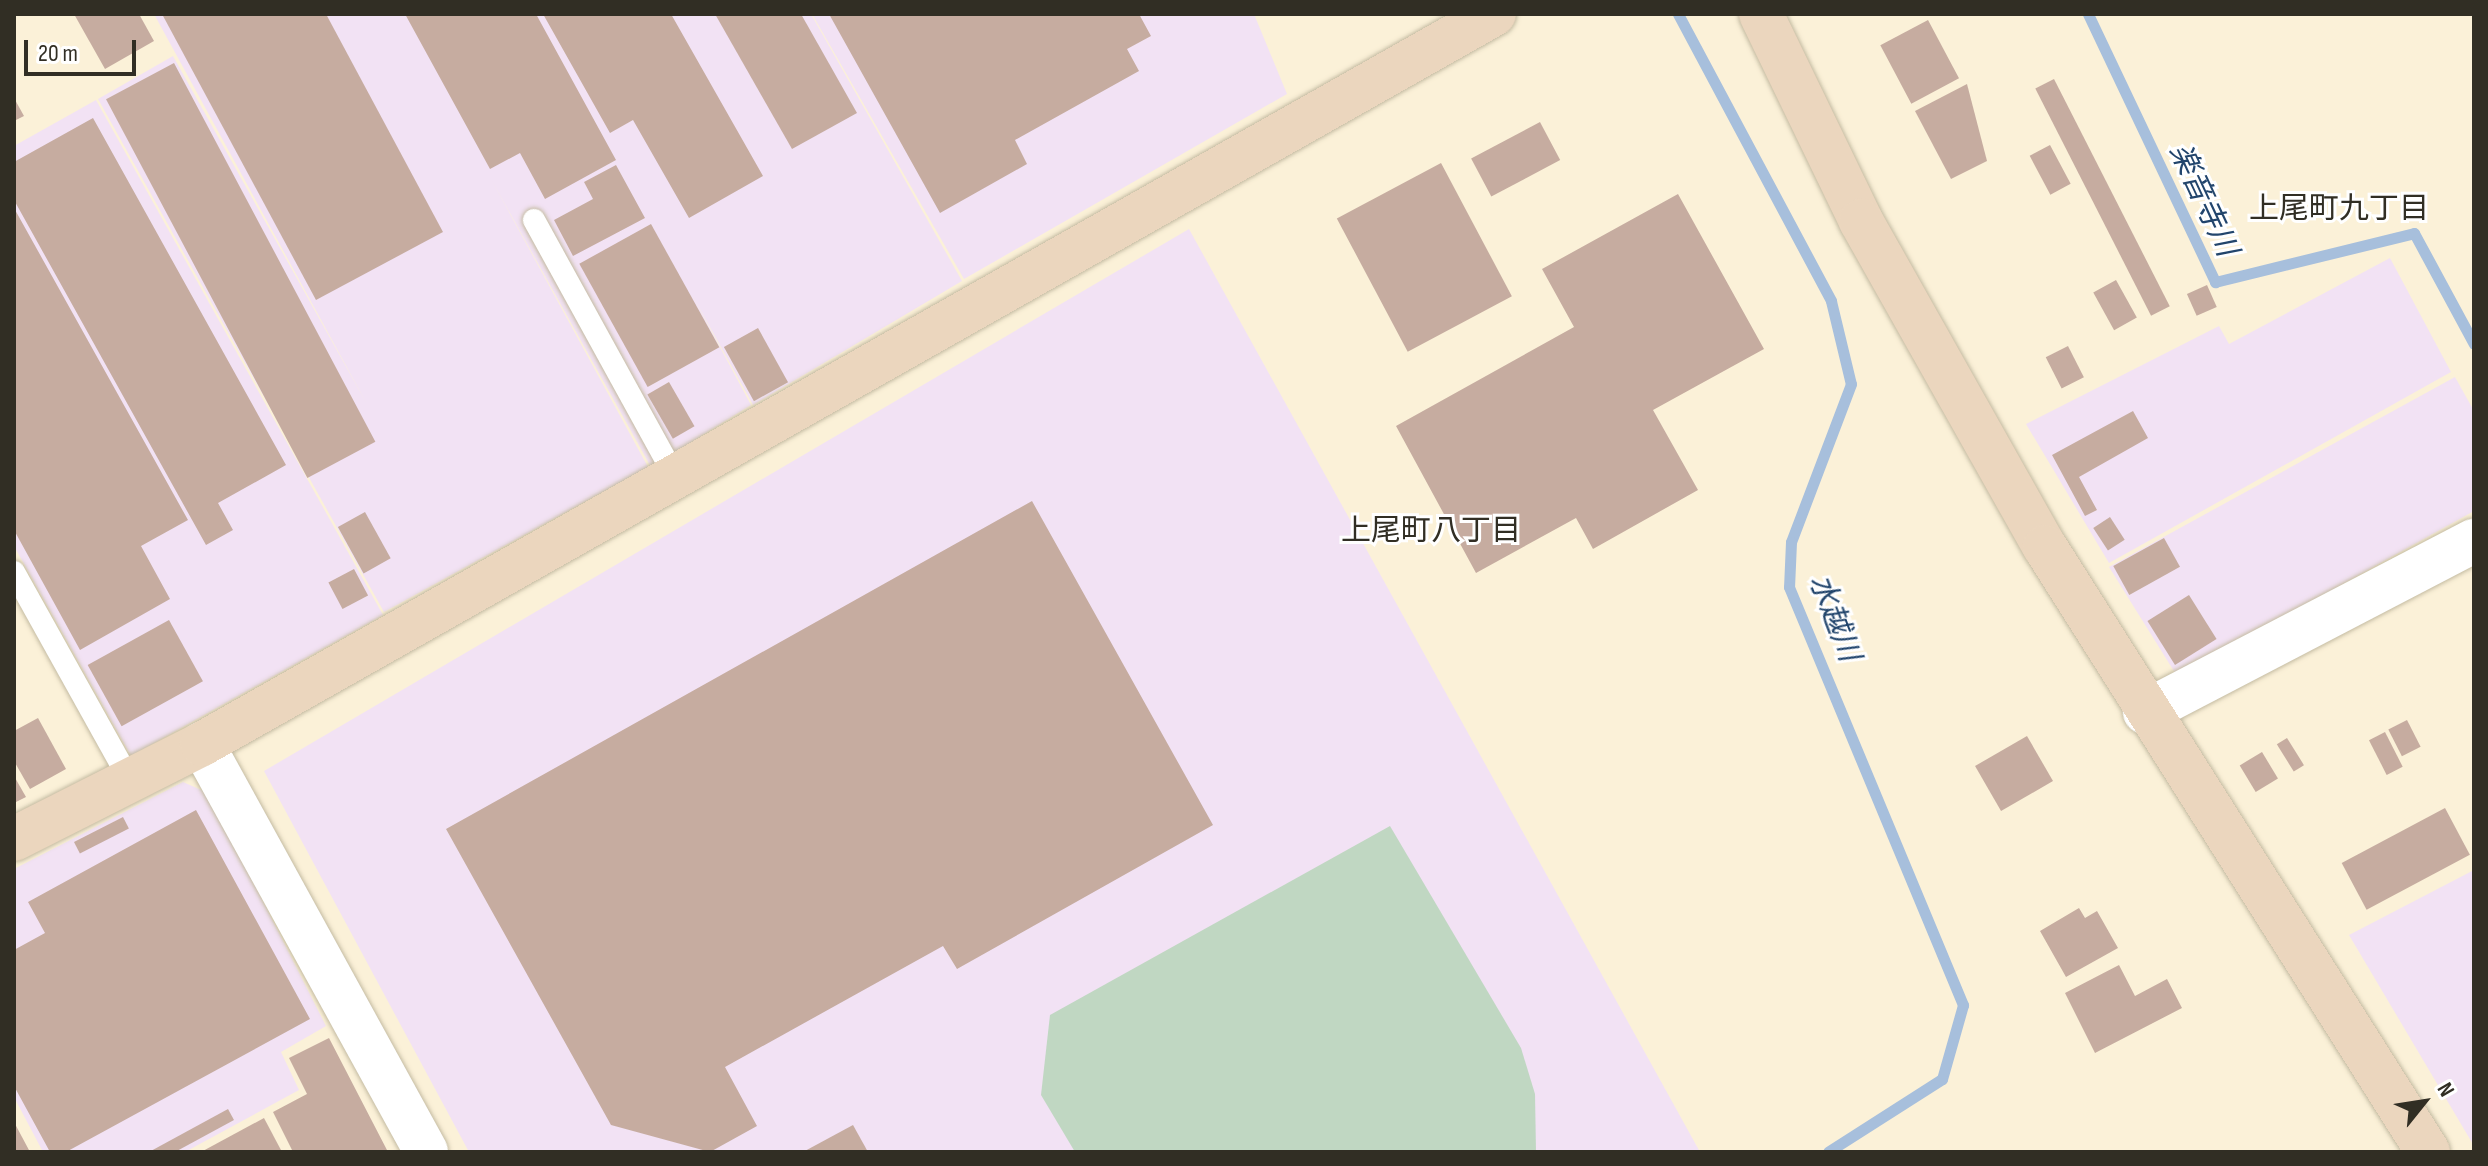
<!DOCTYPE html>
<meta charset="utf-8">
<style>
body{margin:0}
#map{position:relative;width:2488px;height:1166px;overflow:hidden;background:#fbf1d8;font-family:"Sofia Sans Condensed","Noto Sans JP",sans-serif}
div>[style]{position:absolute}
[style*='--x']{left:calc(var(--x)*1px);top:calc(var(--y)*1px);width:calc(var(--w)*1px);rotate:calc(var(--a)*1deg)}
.industrial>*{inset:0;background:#f2e2f4}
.green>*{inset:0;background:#c0d7c2}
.stream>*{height:11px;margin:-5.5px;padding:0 5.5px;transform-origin:5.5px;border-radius:5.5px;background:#a7bfdc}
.building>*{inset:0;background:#c6aca0;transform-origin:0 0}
.roads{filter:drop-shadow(0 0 2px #c4bba2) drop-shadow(0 0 2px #c4bba2)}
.lane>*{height:22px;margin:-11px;padding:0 11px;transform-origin:11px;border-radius:11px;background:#fff}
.street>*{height:44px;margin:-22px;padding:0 22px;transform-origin:22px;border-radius:22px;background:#fff}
.secondary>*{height:44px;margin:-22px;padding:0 22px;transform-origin:22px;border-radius:22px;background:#ebd6be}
span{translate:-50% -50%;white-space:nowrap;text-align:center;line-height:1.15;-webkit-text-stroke:6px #fff;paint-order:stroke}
.water-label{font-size:30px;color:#22456c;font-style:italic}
.neighbourhood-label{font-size:30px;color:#312e24}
.frame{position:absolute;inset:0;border:16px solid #312e24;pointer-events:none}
.north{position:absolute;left:2384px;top:1062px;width:80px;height:80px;-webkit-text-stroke:6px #fff;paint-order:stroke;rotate:60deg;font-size:22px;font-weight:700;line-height:32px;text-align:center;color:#312e24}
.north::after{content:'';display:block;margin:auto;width:28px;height:36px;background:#312e24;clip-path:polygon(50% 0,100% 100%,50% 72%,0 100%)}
.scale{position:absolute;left:24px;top:40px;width:112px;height:36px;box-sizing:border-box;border:4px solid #312e24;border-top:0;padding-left:10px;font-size:24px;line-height:28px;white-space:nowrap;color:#312e24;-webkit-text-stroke:6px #fff;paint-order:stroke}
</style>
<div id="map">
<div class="industrial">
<div style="clip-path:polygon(154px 14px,811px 14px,962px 281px,753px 405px,691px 293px,751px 405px,651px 467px,491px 179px,648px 467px,384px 612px,98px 99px,173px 56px,368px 406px)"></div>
<div style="clip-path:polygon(812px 14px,1254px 14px,1287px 94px,964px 279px)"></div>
<div style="clip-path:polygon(96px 100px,383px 615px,131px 756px,14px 546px,14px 146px)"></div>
<div style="clip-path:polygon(1189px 229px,1700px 1152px,469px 1152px,264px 771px)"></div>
<div style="clip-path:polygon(2390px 258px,2451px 372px,2109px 563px,2026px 424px,2219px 326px,2229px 344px)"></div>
<div style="clip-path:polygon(2455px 377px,2474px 411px,2474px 511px,2177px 676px,2109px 567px)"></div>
<div style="clip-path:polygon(183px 782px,208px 793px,326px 1026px,281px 1052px,299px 1090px,185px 1152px,43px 1152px,14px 1097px,14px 869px)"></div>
<div style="clip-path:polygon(2474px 870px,2474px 1146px,2349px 935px)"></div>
</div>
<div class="green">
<div style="clip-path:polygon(1390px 826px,1521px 1048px,1535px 1094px,1536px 1152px,1075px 1152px,1041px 1095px,1050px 1015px)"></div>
</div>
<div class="stream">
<div style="--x:1678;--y:14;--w:325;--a:61.9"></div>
<div style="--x:1831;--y:301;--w:85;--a:76.5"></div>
<div style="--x:1851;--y:384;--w:169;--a:110.8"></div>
<div style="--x:1791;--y:542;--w:45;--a:92.5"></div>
<div style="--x:1789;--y:587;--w:453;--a:67.4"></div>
<div style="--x:1963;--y:1005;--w:77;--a:105.8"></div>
<div style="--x:1942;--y:1079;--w:135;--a:147.4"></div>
<div style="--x:2088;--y:14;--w:297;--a:64.6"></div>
<div style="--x:2215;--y:282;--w:205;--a:-13.8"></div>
<div style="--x:2414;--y:233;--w:126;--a:61.6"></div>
</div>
<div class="building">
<div style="clip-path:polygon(74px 14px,139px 14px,154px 41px,105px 69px)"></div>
<div style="clip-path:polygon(162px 14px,326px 14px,443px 232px,316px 300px)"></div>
<div style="clip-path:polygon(405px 14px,536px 14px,616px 160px,545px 199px,520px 153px,490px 169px)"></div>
<div style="clip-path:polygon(543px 14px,671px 14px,763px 176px,689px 218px,633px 120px,610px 133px)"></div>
<div style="clip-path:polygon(715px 14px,801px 14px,857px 113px,792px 149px)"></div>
<div style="clip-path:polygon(829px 14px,1139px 14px,1151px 36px,1127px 49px,1139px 71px,1015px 140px,1027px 164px,940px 213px)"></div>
<div style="left:1928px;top:20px;width:66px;height:54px;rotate:62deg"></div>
<div style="left:174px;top:63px;width:429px;height:77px;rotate:62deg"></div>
<div style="left:2054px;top:79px;width:255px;height:21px;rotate:63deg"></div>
<div style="clip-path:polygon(1967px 84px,1987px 161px,1951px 179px,1915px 111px)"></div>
<div style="clip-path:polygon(14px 98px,24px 116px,14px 121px)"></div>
<div style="clip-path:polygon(93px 118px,286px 465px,218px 503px,233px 530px,206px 545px,14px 200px,14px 162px)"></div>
<div style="left:1540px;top:122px;width:43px;height:78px;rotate:62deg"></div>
<div style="left:2050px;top:145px;width:44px;height:23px;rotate:62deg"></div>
<div style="left:1441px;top:163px;width:151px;height:118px;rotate:62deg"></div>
<div style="clip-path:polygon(616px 165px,645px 218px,573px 256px,554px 220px,593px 199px,584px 182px)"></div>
<div style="clip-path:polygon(1678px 194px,1764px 349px,1653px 410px,1698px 490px,1593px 549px,1576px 518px,1476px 573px,1396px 426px,1574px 327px,1542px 269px)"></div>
<div style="clip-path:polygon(14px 208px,188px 520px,141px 546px,170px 599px,80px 650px,14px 530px)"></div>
<div style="left:651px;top:224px;width:141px;height:82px;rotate:61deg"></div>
<div style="left:2116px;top:280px;width:43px;height:26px;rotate:61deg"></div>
<div style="left:2207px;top:285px;width:24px;height:22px;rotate:66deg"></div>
<div style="left:758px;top:328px;width:62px;height:39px;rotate:61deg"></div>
<div style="left:2068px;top:346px;width:35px;height:25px;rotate:63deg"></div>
<div style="left:669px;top:382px;width:51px;height:25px;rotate:60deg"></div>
<div style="clip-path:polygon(2133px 411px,2148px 438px,2079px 477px,2097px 510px,2085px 516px,2052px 455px)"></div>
<div style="clip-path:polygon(1032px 501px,1213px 825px,957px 969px,943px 946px,725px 1067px,757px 1126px,710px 1152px,611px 1125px,446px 829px)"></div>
<div style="left:365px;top:512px;width:53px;height:31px;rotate:61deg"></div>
<div style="left:2110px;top:517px;width:27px;height:20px;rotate:57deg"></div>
<div style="left:2164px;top:538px;width:33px;height:58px;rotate:61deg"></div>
<div style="left:354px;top:569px;width:30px;height:29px;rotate:62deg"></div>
<div style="left:2189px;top:595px;width:52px;height:49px;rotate:58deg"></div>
<div style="left:169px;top:620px;width:70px;height:93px;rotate:61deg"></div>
<div style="clip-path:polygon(38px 718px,66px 769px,30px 789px,14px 761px,14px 731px)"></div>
<div style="left:2407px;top:720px;width:30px;height:21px;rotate:63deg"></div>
<div style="left:2385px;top:732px;width:39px;height:18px;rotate:63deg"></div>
<div style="left:2027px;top:736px;width:52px;height:60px;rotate:60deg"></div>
<div style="left:2287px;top:738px;width:32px;height:12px;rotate:58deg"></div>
<div style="left:2262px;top:752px;width:31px;height:26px;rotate:59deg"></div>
<div style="clip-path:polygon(14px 776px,26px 797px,14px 803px)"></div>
<div style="left:2445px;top:808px;width:53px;height:117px;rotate:62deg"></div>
<div style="clip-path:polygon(196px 810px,310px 1019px,66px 1152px,50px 1152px,14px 1086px,14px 950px,45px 933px,28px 902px)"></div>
<div style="left:123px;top:817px;width:13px;height:55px;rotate:63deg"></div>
<div style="clip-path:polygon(2079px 908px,2085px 918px,2097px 911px,2118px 948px,2066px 977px,2040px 931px)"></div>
<div style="clip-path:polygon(2119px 965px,2135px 996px,2167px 979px,2182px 1008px,2095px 1053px,2065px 993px)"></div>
<div style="clip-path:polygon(329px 1038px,388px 1152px,293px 1152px,273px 1112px,307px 1094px,289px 1058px)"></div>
<div style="clip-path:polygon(228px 1109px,234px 1120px,175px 1152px,149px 1152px)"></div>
<div style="clip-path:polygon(264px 1118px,282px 1152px,201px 1152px)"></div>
<div style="clip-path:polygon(14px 1122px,30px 1152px,14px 1152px)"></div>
<div style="clip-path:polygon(853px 1125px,868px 1152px,803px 1152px)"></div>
</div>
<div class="roads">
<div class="lane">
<div style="--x:534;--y:220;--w:293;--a:61.2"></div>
<div style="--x:14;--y:572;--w:238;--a:60.9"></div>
</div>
<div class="street">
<div style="--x:2145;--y:712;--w:371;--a:-27.5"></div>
<div style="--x:202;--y:744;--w:465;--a:61.2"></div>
</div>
<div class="secondary">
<div style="--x:1761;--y:14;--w:230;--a:64.2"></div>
<div style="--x:1861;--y:221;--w:374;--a:60.6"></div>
<div style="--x:2045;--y:547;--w:716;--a:57.66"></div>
<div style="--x:14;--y:839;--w:211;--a:-26.8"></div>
<div style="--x:202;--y:744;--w:1484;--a:-29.47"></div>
</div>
</div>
<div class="water-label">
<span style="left:2203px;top:200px;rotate:65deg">楽音寺川</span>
<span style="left:1834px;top:618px;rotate:69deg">水越川</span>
</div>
<div class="neighbourhood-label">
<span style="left:2339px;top:209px">上尾町九丁目</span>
<span style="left:1431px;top:531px">上尾町八丁目</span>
</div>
<div class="frame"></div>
<div class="north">N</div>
<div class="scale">20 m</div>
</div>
